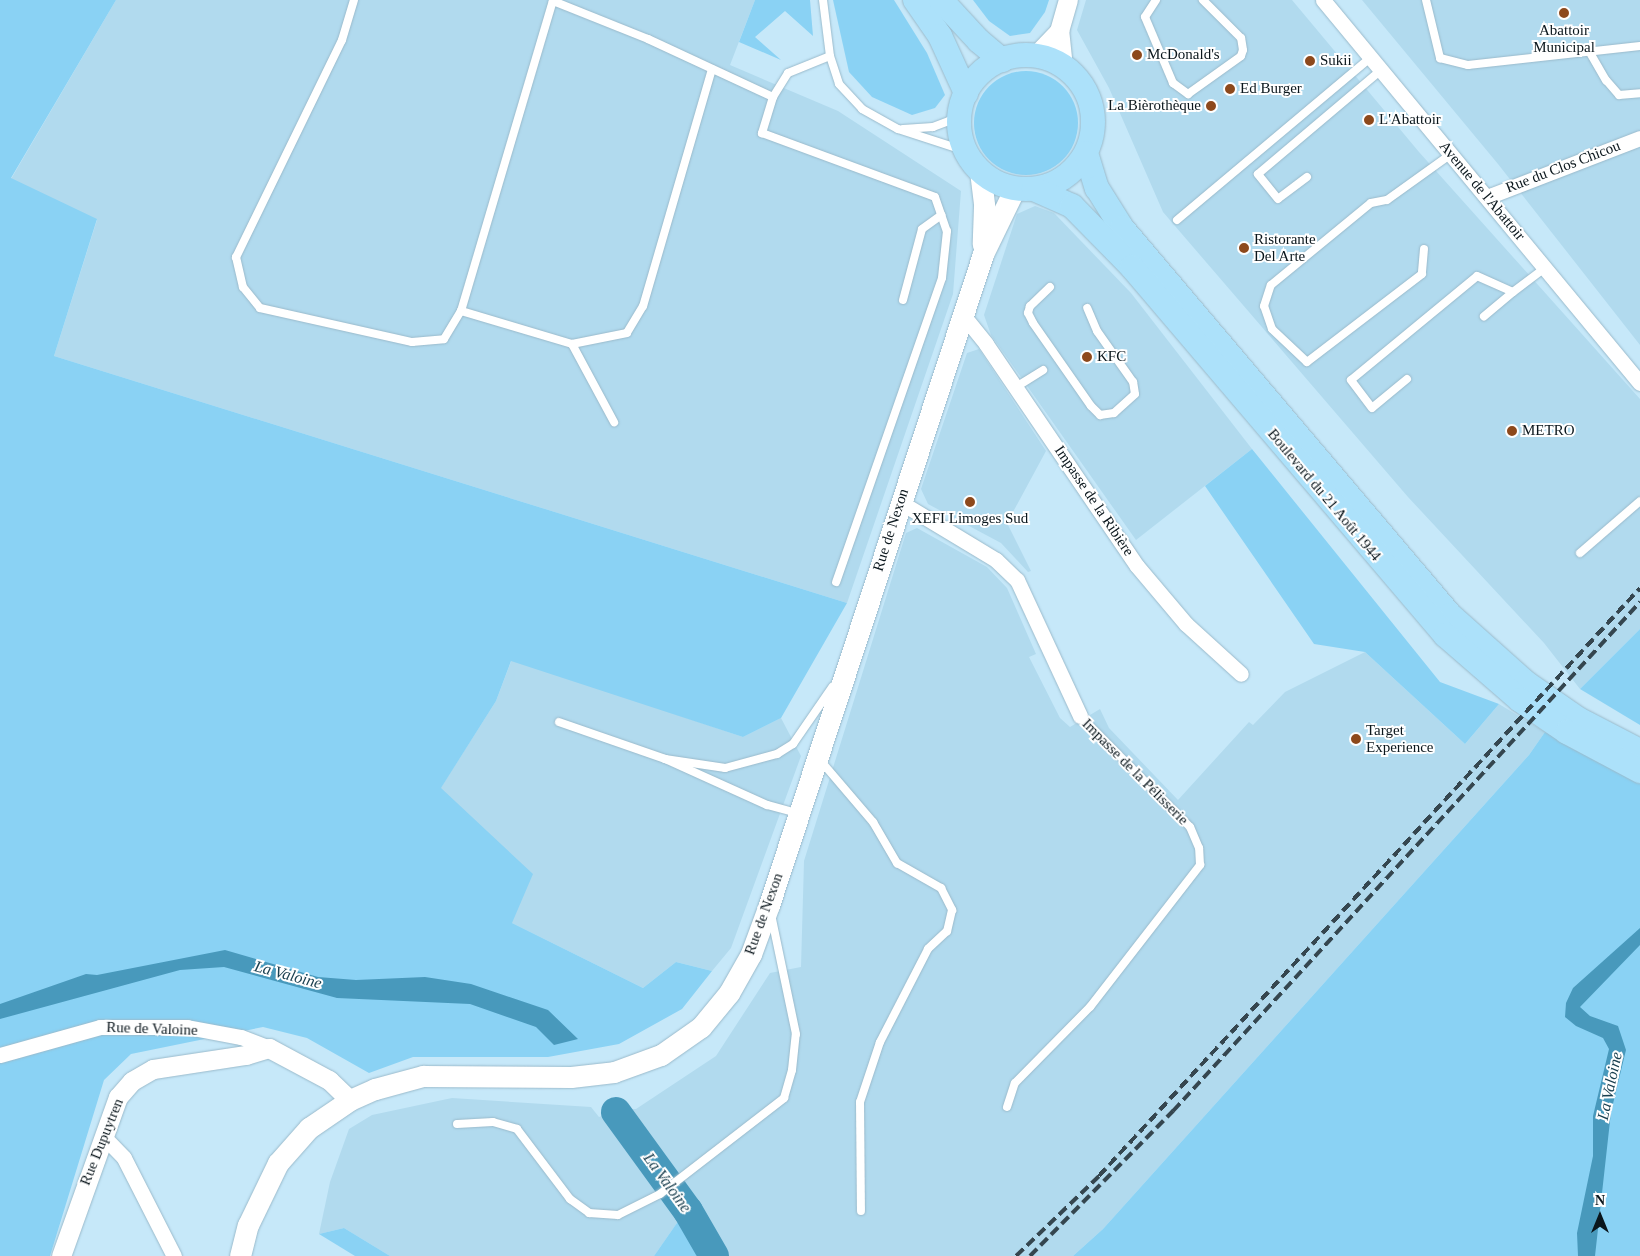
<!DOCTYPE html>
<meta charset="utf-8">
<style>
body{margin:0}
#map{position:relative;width:1640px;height:1256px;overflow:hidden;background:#c6e8f9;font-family:Georgia,serif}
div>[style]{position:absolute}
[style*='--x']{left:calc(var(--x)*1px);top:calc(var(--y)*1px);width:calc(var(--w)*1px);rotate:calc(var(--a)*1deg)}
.built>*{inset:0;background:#b1daee}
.green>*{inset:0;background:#8ad2f4}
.round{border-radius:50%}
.water>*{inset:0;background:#4899bc}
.river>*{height:30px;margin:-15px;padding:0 15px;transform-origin:15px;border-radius:15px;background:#4899bc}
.roads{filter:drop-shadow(0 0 1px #9abacb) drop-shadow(0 0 1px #9abacb)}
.service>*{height:8px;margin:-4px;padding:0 4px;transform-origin:4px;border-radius:4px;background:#fff}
.minor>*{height:15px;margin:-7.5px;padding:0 7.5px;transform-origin:7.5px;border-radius:7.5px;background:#fff}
.tertiary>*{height:19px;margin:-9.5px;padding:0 9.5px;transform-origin:9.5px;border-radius:9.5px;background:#fff}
.secondary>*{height:21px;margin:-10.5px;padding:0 10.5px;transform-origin:10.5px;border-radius:10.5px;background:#fff}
.primary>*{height:24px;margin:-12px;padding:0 12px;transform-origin:12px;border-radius:12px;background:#ace1fa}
.primary>.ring{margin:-12px;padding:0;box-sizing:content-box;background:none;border:24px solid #ace1fa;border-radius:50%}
.rail>*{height:4px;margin-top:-2px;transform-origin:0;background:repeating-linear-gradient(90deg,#35464f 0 10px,transparent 0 15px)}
.dots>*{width:14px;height:14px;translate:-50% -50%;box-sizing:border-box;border:2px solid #fff;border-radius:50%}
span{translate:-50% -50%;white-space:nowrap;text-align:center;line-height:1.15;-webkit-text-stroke:4px #fff;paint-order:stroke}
.poi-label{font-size:15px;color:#0a161c}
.left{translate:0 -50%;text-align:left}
.right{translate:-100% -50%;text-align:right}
.street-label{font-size:15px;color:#0a161c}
.water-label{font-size:16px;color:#1b4050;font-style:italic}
.north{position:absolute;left:1575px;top:1191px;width:50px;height:50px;-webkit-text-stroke:4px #fff;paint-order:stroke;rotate:0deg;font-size:14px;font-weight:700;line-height:20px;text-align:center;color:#0a161c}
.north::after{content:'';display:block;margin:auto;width:18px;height:22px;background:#0a161c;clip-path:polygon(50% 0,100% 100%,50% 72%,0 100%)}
</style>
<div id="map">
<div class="built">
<div style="clip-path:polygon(116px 0,755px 0,730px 65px,838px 111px,961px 191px,953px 294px,847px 603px,54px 356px,97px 220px,11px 179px)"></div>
<div style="clip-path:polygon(1086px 0,1292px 0,1419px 152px,1640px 399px,1640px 629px,1580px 689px,1544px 643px,1408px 497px,1163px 212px,1109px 88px,1077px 30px)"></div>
<div style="clip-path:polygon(1362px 0,1640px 0,1640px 345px,1498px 164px)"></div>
<div style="clip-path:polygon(1035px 206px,1054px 213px,1131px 293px,1252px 449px,1136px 540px,991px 335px,984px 315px,1017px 214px)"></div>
<div style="clip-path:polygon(979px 349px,1046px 451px,1007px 523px,1031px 571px,1028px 572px,1001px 543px,928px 504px,921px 489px,967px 353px)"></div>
<div style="clip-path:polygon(917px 528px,987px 567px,1007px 588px,1036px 654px,1029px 657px,1060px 718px,1070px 727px,1100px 709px,1109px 728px,1178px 800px,1249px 722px,1253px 725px,1285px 692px,1365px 652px,1465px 744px,1499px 704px,1545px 732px,1529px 755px,1103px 1229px,1073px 1256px,697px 1256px,679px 1220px,654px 1256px,390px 1256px,344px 1228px,319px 1234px,330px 1182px,349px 1129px,372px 1115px,452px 1098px,591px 1107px,599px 1117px,626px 1109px,636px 1109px,716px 1056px,770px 973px,801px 967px,804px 861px,906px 533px)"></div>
<div style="clip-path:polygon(512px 659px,743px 737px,781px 718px,801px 756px,731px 948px,712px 971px,676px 962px,643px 988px,512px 923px,440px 789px,496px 701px)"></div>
</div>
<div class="green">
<div style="clip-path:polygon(0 0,116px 0,11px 178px,97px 219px,54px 356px,847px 603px,781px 718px,743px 737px,511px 661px,496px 701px,441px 788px,533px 874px,512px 923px,643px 988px,676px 962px,712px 971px,682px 1009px,619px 1044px,548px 1057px,413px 1057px,369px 1073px,307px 1038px,263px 1027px,131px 1054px,104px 1080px,50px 1256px,0 1256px)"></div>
<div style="clip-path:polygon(755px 0,810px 0,813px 36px,785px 11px,755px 37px,781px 60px,739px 42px)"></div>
<div style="clip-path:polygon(833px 0,894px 0,927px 53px,945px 95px,935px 108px,912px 115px,872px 97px,849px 72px)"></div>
<div style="clip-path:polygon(973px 0,1049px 0,1045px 12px,1030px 33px,1010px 36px,989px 21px)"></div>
<div class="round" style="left:974px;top:71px;width:104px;height:104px"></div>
<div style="clip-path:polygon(1252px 449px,1440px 682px,1499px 704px,1465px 744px,1365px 652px,1314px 644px,1205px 486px)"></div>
<div style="clip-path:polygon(1640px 629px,1640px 725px,1580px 689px)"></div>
<div style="clip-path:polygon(1545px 732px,1640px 779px,1640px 1256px,1073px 1256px,1103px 1229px,1529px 755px)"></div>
<div style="clip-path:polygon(679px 1220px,697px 1256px,654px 1256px)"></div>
<div style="clip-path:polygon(344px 1228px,390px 1256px,355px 1256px,319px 1234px)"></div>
</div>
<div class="water">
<div style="clip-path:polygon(1640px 928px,1640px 945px,1580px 1007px,1590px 1016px,1618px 1026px,1626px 1050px,1611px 1112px,1595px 1256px,1578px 1256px,1577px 1233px,1593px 1156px,1593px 1116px,1609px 1049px,1603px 1038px,1576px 1026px,1565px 1017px,1566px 1003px,1573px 988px)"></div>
<div style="clip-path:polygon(225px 950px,318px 977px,356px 980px,425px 977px,471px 984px,548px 1010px,578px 1039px,554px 1045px,536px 1027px,470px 1004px,337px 998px,224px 967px,180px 970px,0 1019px,0 1004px,86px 974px,97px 975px)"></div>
<div style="clip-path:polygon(678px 1180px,698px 1214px,722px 1256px,710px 1256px,694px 1232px,679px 1220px,668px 1188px)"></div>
</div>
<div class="river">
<div style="--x:616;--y:1112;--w:122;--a:54"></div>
<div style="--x:688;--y:1211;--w:52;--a:60"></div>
</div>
<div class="roads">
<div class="service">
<div style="--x:354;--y:0;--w:42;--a:106.7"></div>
<div style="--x:342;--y:40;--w:242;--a:116"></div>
<div style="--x:236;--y:257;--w:31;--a:77"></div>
<div style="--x:243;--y:287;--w:27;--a:51"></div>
<div style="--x:260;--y:308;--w:156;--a:12.6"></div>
<div style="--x:412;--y:342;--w:32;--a:-5"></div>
<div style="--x:444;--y:339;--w:33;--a:-59"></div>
<div style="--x:823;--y:0;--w:56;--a:82.9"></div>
<div style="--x:830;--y:56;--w:29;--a:72"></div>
<div style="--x:839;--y:84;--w:34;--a:47"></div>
<div style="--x:862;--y:109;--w:41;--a:29.1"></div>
<div style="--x:898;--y:129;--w:71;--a:17.9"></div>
<div style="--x:1156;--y:0;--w:20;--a:123"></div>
<div style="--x:1145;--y:17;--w:72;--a:67"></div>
<div style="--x:1173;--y:83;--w:19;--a:36"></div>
<div style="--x:1188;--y:94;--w:65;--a:-35.6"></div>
<div style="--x:1241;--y:56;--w:6;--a:-72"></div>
<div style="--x:1243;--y:50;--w:12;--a:-99"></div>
<div style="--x:1241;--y:38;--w:54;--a:-135"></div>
<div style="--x:1426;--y:0;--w:60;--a:76.4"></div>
<div style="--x:1440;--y:58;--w:29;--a:14"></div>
<div style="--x:1468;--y:65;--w:173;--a:-6.3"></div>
<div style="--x:1589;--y:51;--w:34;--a:60"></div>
<div style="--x:1606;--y:80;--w:20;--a:49"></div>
<div style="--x:1619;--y:95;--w:21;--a:-5"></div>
<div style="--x:712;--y:69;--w:247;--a:106.2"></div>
<div style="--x:643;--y:306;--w:31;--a:121"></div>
<div style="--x:627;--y:333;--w:56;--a:168.7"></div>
<div style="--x:572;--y:344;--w:116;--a:-163.4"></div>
<div style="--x:461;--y:311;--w:323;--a:-73.5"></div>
<div style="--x:553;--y:1;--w:102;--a:21.8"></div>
<div style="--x:648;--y:39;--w:138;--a:24.9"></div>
<div style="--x:773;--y:97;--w:28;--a:-58"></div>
<div style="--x:788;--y:73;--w:45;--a:-22"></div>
<div style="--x:773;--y:97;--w:38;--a:107"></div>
<div style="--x:762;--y:133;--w:184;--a:20.3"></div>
<div style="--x:935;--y:197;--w:36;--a:71"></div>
<div style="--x:947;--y:231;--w:47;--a:96.1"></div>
<div style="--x:942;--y:278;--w:322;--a:109.2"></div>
<div style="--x:903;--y:129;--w:30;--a:-4"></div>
<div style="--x:933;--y:127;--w:17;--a:-21"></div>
<div style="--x:949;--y:121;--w:15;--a:-42"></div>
<div style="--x:1307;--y:177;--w:36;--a:143"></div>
<div style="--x:1278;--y:199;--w:32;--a:-129"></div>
<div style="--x:1258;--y:174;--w:161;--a:-40.2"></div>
<div style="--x:1177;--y:220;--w:253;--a:-40"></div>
<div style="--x:1424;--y:249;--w:25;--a:95"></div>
<div style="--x:1422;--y:274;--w:145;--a:142.6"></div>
<div style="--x:1307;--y:362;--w:48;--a:-136.7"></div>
<div style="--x:1272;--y:329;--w:24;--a:-109"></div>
<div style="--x:1264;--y:306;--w:22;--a:-72"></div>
<div style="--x:1271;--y:285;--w:129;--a:-39.4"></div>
<div style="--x:1371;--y:203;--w:16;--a:-11"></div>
<div style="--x:1387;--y:200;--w:79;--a:-35.7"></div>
<div style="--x:1050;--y:287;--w:28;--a:136"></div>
<div style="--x:1030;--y:306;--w:7;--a:106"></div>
<div style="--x:1028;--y:313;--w:11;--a:63"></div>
<div style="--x:1033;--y:323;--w:101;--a:55.1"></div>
<div style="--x:1091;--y:406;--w:13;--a:45"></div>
<div style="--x:1100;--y:415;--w:14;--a:-8"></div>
<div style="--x:1114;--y:413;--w:28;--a:-42"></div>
<div style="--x:1135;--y:394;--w:12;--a:-99"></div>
<div style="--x:1133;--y:382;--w:62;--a:-125.2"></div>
<div style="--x:1097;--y:331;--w:25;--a:-113"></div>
<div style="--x:1513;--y:292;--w:40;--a:-37"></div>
<div style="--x:903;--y:300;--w:73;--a:-75"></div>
<div style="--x:922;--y:229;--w:24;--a:-36"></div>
<div style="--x:572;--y:344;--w:89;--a:61.7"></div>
<div style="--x:1407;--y:379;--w:45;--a:140.4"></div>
<div style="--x:1372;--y:408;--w:35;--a:-127"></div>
<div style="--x:1351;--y:380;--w:163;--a:-39.5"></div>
<div style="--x:1477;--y:276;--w:39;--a:24"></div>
<div style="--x:1513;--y:292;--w:38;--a:140"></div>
<div style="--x:1016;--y:387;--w:32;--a:-32"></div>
<div style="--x:1580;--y:553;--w:79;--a:-40.9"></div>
<div style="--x:559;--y:722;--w:112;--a:19.2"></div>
<div style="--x:820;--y:760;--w:82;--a:49.5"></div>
<div style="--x:873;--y:822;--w:48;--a:59.7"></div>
<div style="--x:897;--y:863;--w:51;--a:29.6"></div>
<div style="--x:941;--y:888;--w:25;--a:63"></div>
<div style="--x:952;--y:910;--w:22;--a:103"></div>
<div style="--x:947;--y:931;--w:26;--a:137"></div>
<div style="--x:928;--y:949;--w:105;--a:117.3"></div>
<div style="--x:880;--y:1042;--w:63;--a:108.4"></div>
<div style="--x:860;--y:1102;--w:109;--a:89.5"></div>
<div style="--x:797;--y:813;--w:31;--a:-165"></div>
<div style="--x:767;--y:805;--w:112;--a:-155.7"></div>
<div style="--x:665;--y:759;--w:61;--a:8.5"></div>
<div style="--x:725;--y:768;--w:54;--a:-15.1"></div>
<div style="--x:777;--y:754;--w:19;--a:-32"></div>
<div style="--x:793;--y:744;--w:70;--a:-55.4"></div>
<div style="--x:1007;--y:1107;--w:25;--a:-72"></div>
<div style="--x:1015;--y:1083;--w:107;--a:-45.4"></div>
<div style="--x:1090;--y:1007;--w:180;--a:-52.2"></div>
<div style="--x:1200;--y:865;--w:17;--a:-93"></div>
<div style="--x:1199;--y:848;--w:23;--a:-113"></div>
<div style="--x:1190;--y:827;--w:156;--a:-134.7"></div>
<div style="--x:457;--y:1124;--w:36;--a:-3"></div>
<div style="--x:493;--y:1122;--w:25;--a:16"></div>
<div style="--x:517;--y:1129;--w:88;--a:52.9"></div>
<div style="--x:570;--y:1199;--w:24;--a:36"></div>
<div style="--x:589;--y:1213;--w:29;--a:4"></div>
<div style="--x:618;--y:1215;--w:47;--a:-26.6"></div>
<div style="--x:660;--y:1194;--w:157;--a:-37.7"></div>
<div style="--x:784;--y:1098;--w:29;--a:-74"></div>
<div style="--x:792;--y:1070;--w:36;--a:-84"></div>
<div style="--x:796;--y:1034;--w:123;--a:-101.8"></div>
</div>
<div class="minor">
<div style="--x:1323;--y:0;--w:497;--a:50.4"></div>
<div style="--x:1487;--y:197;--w:164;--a:-21.1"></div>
<div style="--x:962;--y:314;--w:38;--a:51"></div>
<div style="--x:986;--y:344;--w:268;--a:55.8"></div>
<div style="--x:1137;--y:566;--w:76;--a:49.8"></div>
<div style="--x:1186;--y:624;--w:74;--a:42.3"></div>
<div style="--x:900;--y:502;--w:112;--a:31.1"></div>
<div style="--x:996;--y:560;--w:29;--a:44"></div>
<div style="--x:1017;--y:580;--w:150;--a:65.1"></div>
<div style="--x:0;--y:1055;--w:104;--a:-15.6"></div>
<div style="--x:100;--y:1027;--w:87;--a:0"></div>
<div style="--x:187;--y:1027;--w:55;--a:10.5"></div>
<div style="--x:241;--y:1037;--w:30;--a:21"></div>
<div style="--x:103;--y:1136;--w:30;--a:46"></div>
<div style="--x:124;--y:1158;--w:110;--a:63"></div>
</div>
<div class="tertiary">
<div style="--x:1035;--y:56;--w:35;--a:-46"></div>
<div style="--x:1063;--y:67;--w:36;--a:-96"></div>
<div style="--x:1059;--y:31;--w:32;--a:-74"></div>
<div style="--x:61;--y:1256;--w:169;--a:-70.3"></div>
<div style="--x:118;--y:1097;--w:21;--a:-49"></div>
<div style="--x:132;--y:1081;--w:24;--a:-30"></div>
<div style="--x:153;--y:1069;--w:94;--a:-8.6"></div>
<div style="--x:246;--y:1055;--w:24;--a:-17"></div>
<div style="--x:269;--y:1048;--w:68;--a:28.1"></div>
<div style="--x:329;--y:1080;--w:29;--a:44"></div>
</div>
<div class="secondary">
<div style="--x:980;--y:171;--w:35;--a:83"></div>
<div style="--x:984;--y:206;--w:38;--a:92"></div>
<div style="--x:240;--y:1256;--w:32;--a:-76"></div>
<div style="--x:248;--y:1225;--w:69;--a:-64.2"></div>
<div style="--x:278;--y:1163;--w:47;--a:-48.5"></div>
<div style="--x:309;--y:1128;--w:50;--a:-34.3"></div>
<div style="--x:350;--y:1100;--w:27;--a:-24"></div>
<div style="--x:375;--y:1089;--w:50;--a:-15.2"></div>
<div style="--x:423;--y:1076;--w:148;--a:0.4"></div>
<div style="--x:571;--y:1077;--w:43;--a:-6.6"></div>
<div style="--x:614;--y:1072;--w:50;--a:-19.9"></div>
<div style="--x:661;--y:1055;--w:49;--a:-35"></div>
<div style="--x:701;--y:1027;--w:44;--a:-50.5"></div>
<div style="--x:729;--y:993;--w:45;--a:-60.6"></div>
<div style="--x:751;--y:954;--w:52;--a:-69.8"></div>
<div style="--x:769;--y:905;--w:685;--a:-71.8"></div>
<div style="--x:983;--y:254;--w:73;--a:-64.1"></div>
</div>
<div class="primary">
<div style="--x:915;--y:0;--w:44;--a:55.2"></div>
<div style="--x:940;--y:36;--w:63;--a:65.5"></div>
<div style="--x:941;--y:0;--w:56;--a:47.2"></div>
<div style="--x:979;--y:41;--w:30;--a:40"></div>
<div class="ring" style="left:959px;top:55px;width:110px;height:110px"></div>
<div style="--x:1086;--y:153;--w:37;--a:73"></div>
<div style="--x:1097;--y:188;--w:47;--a:58"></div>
<div style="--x:1122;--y:228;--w:507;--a:49.72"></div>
<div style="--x:1450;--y:615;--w:101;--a:41.8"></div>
<div style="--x:1525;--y:682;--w:65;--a:34.9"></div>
<div style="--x:1578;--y:719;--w:70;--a:27.3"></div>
<div style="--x:1034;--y:189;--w:42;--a:24.1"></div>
<div style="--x:1072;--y:206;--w:86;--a:45.5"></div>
<div style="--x:1132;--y:267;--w:483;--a:49.6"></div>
<div style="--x:1445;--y:635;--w:99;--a:40.9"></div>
<div style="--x:1520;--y:700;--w:57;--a:34.2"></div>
<div style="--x:1567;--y:732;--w:83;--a:28.1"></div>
</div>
</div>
<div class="rail">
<div style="--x:1016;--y:1256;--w:115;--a:-43.9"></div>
<div style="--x:1099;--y:1176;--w:799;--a:-47.38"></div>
<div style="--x:1030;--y:1256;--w:204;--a:-45.4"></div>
<div style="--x:1173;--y:1111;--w:691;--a:-47.46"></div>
</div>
<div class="dots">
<div style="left:1564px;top:13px;background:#8d491c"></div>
<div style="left:1137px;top:55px;background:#8d491c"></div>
<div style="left:1310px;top:61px;background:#8d491c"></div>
<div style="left:1230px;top:89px;background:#8d491c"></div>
<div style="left:1211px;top:106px;background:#8d491c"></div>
<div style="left:1369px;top:120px;background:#8d491c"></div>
<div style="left:1244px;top:248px;background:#8d491c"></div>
<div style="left:1087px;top:357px;background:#8d491c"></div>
<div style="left:1512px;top:431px;background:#8d491c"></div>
<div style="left:970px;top:502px;background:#8d491c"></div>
<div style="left:1356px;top:739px;background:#8d491c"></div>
</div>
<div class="poi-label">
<span style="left:1564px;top:39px">Abattoir<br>Municipal</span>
<span class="left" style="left:1147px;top:55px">McDonald's</span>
<span class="left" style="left:1320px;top:61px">Sukii</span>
<span class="left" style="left:1240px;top:89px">Ed Burger</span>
<span class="right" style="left:1201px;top:106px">La Bièrothèque</span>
<span class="left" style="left:1379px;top:120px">L'Abattoir</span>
<span class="left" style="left:1254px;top:248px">Ristorante<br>Del Arte</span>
<span class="left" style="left:1097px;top:357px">KFC</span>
<span class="left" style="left:1522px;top:431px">METRO</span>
<span style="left:970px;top:519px">XEFI Limoges Sud</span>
<span class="left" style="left:1366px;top:739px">Target<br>Experience</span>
</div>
<div class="street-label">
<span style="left:1563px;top:167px;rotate:-21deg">Rue du Clos Chicou</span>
<span style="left:1482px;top:191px;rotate:50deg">Avenue de l'Abattoir</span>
<span style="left:1324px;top:495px;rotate:50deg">Boulevard du 21 Août 1944</span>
<span style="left:1094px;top:501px;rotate:56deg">Impasse de la Ribière</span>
<span style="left:891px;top:530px;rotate:-72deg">Rue de Nexon</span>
<span style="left:1135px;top:772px;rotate:45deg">Impasse de la Pélisserie</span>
<span style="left:764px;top:914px;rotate:-70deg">Rue de Nexon</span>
<span style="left:152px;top:1029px;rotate:2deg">Rue de Valoine</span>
<span style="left:102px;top:1142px;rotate:-68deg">Rue Dupuytren</span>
</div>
<div class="water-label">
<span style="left:288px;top:975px;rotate:15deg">La Valoine</span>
<span style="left:1610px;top:1086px;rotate:-78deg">La Valoine</span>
<span style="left:667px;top:1183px;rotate:54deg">La Valoine</span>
</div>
<div class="north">N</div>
</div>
